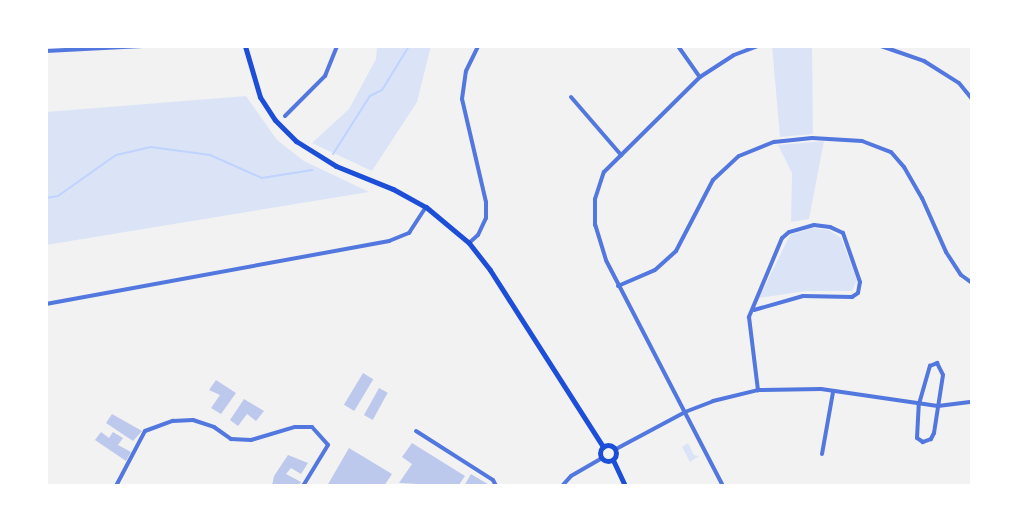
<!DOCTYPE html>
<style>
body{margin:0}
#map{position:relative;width:1018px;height:532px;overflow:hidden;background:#f2f2f2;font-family:"DM Sans",sans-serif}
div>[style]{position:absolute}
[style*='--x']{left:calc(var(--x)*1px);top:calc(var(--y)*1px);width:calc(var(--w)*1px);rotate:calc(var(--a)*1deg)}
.green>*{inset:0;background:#dbe4f7}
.stream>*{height:2px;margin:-1px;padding:0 1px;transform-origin:1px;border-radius:1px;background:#bfd3fe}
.building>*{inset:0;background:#bdc9ec;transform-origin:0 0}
.minor>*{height:4px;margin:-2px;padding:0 2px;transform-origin:2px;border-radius:2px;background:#5277de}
.secondary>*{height:5px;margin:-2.5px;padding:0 2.5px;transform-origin:2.5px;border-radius:2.5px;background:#1d4ed8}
.secondary>.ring{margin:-2.5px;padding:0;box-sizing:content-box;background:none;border:5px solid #1d4ed8;border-radius:50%}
span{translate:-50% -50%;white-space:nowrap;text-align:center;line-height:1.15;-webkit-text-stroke:5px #fff;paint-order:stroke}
.frame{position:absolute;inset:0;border:48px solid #fff;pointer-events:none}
</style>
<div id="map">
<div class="green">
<div style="clip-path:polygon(377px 46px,431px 46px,417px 102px,372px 171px,312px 143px,349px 109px,376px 59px)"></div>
<div style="clip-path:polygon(772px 46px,812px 46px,813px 134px,780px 137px)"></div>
<div style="clip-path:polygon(246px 96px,277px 140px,304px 161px,369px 192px,46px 245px,46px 112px)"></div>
<div style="clip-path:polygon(824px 141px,809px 219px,791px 222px,792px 173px,778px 145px)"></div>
<div style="clip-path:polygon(813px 228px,829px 230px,841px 238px,857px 280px,852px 291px,806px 291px,759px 298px,790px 235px)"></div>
<div style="clip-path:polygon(688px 443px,694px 455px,699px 456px,690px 462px,682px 447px)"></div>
</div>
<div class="stream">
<div style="--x:333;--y:154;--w:69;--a:-57.5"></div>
<div style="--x:370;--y:96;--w:13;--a:-27"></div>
<div style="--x:382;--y:90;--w:52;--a:-58.5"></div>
<div style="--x:46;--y:198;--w:12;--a:-9"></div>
<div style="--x:58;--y:196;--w:71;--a:-35.3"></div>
<div style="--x:116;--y:155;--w:36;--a:-13"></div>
<div style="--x:151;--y:147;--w:60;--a:7.7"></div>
<div style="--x:210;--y:155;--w:57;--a:23.9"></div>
<div style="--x:262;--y:178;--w:51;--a:-9.1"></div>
</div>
<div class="building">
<div style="left:363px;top:373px;width:12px;height:37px;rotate:31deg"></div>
<div style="clip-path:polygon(216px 380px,236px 393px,221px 414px,211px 408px,220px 395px,209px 390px)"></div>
<div style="left:379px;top:388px;width:10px;height:31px;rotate:29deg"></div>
<div style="clip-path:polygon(244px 399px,264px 411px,256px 421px,247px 414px,238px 426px,230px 420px)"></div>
<div style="clip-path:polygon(112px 414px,142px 431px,133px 441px,106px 423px)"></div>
<div style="clip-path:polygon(101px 432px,109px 438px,113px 432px,123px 438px,118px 445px,131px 452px,126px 461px,95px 440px)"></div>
<div style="clip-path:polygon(412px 443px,465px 476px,458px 486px,399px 483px,412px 464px,402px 457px)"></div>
<div style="clip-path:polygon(349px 448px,392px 474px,384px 486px,327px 486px)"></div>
<div style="clip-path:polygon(288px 455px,308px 463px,301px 474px,291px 468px,286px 474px,301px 482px,298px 486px,272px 486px,274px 476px)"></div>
<div style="clip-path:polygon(471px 474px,491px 486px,464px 486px)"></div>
</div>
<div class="minor">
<div style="--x:678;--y:46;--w:38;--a:55"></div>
<div style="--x:881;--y:46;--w:46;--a:19.2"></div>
<div style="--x:924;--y:61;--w:41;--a:32.2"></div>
<div style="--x:959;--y:83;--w:21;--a:51"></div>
<div style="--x:46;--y:51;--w:97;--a:-3"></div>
<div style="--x:571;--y:97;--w:77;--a:49.2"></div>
<div style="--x:285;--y:116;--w:57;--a:-45"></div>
<div style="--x:325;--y:76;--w:32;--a:-68"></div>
<div style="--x:469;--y:243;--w:12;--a:-42"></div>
<div style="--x:478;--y:235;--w:19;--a:-65"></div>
<div style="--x:486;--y:218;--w:16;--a:-90"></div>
<div style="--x:486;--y:202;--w:106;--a:-103.1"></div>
<div style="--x:462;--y:99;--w:28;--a:-82"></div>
<div style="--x:466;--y:71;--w:28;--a:-64"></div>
<div style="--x:618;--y:286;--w:40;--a:-23.4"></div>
<div style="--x:655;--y:270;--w:28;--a:-42"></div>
<div style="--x:676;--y:251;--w:80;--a:-62.5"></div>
<div style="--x:713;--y:180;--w:35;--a:-43"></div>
<div style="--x:739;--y:156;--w:38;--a:-22"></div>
<div style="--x:774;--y:142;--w:38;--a:-6"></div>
<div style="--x:812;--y:138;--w:50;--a:3.4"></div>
<div style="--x:862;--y:141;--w:31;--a:21"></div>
<div style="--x:891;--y:152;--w:20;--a:49"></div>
<div style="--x:904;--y:167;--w:36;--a:60"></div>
<div style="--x:922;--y:198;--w:59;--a:66"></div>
<div style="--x:946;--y:252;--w:27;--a:57"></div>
<div style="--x:961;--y:275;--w:14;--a:36"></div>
<div style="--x:46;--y:304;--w:349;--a:-10.4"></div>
<div style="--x:389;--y:241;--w:22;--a:-22"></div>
<div style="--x:409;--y:233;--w:31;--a:-57"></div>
<div style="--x:754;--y:310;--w:51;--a:-15.9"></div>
<div style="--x:803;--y:296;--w:49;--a:1.2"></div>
<div style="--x:852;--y:297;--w:7;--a:-34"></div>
<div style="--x:858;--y:293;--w:11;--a:-80"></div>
<div style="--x:860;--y:282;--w:52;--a:-109.1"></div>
<div style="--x:843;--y:233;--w:14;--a:-155"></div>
<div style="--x:830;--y:227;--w:16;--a:-173"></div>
<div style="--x:814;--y:225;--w:26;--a:164"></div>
<div style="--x:789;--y:232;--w:9;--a:139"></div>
<div style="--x:782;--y:238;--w:86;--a:112.7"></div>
<div style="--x:749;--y:317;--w:74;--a:83"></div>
<div style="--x:937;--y:363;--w:13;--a:63"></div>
<div style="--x:943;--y:375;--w:59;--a:98.8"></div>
<div style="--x:934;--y:433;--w:7;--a:117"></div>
<div style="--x:931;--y:439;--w:9;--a:159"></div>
<div style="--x:923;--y:442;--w:7;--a:-146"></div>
<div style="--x:917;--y:438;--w:34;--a:-87"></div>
<div style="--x:919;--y:404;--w:40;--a:-74"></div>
<div style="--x:930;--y:366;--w:8;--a:-23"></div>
<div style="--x:416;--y:431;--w:91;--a:32.5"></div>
<div style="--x:493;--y:480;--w:7;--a:63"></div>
<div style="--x:616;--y:449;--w:78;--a:-28.2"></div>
<div style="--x:685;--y:412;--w:30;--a:-21"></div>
<div style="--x:713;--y:401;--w:46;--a:-13.7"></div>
<div style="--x:758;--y:390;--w:63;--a:-0.9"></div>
<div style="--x:821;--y:389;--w:118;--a:8.3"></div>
<div style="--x:938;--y:406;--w:34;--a:-7"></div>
<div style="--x:822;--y:454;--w:63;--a:-79.9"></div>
<div style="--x:116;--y:486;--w:62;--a:-62.2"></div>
<div style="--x:145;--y:431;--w:30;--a:-20"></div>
<div style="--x:173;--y:421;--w:20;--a:-3"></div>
<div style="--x:193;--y:420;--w:22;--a:18"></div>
<div style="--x:214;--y:427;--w:21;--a:35"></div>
<div style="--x:231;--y:439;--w:20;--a:3"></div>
<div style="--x:251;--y:440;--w:46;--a:-16.5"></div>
<div style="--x:295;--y:427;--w:17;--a:0"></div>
<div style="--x:312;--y:427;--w:24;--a:48"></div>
<div style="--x:328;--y:445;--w:48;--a:121.4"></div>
<div style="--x:562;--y:486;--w:13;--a:-48"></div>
<div style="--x:571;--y:476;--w:36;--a:-30"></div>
<div style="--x:723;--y:486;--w:254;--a:-117.4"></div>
<div style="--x:606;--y:260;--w:37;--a:-107"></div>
<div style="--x:595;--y:225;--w:26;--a:-90"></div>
<div style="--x:595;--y:199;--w:28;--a:-72"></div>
<div style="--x:604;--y:172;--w:135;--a:-44.7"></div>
<div style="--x:700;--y:77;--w:40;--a:-32.9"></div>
<div style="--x:734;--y:55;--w:25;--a:-21"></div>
</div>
<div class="secondary">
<div style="--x:245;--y:46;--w:53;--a:73.6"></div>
<div style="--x:260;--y:97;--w:27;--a:57"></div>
<div style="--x:275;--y:120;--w:30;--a:45"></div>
<div style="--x:296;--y:141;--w:47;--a:32"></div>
<div style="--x:336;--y:166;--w:61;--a:22"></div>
<div style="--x:393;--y:189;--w:38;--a:29"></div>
<div style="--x:426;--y:207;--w:56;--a:39.9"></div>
<div style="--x:469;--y:243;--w:34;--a:52"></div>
<div style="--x:490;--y:270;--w:210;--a:57.4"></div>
<div class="ring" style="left:600px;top:445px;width:11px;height:11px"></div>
<div style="--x:613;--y:460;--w:29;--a:65"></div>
</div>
<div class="frame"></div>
</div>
